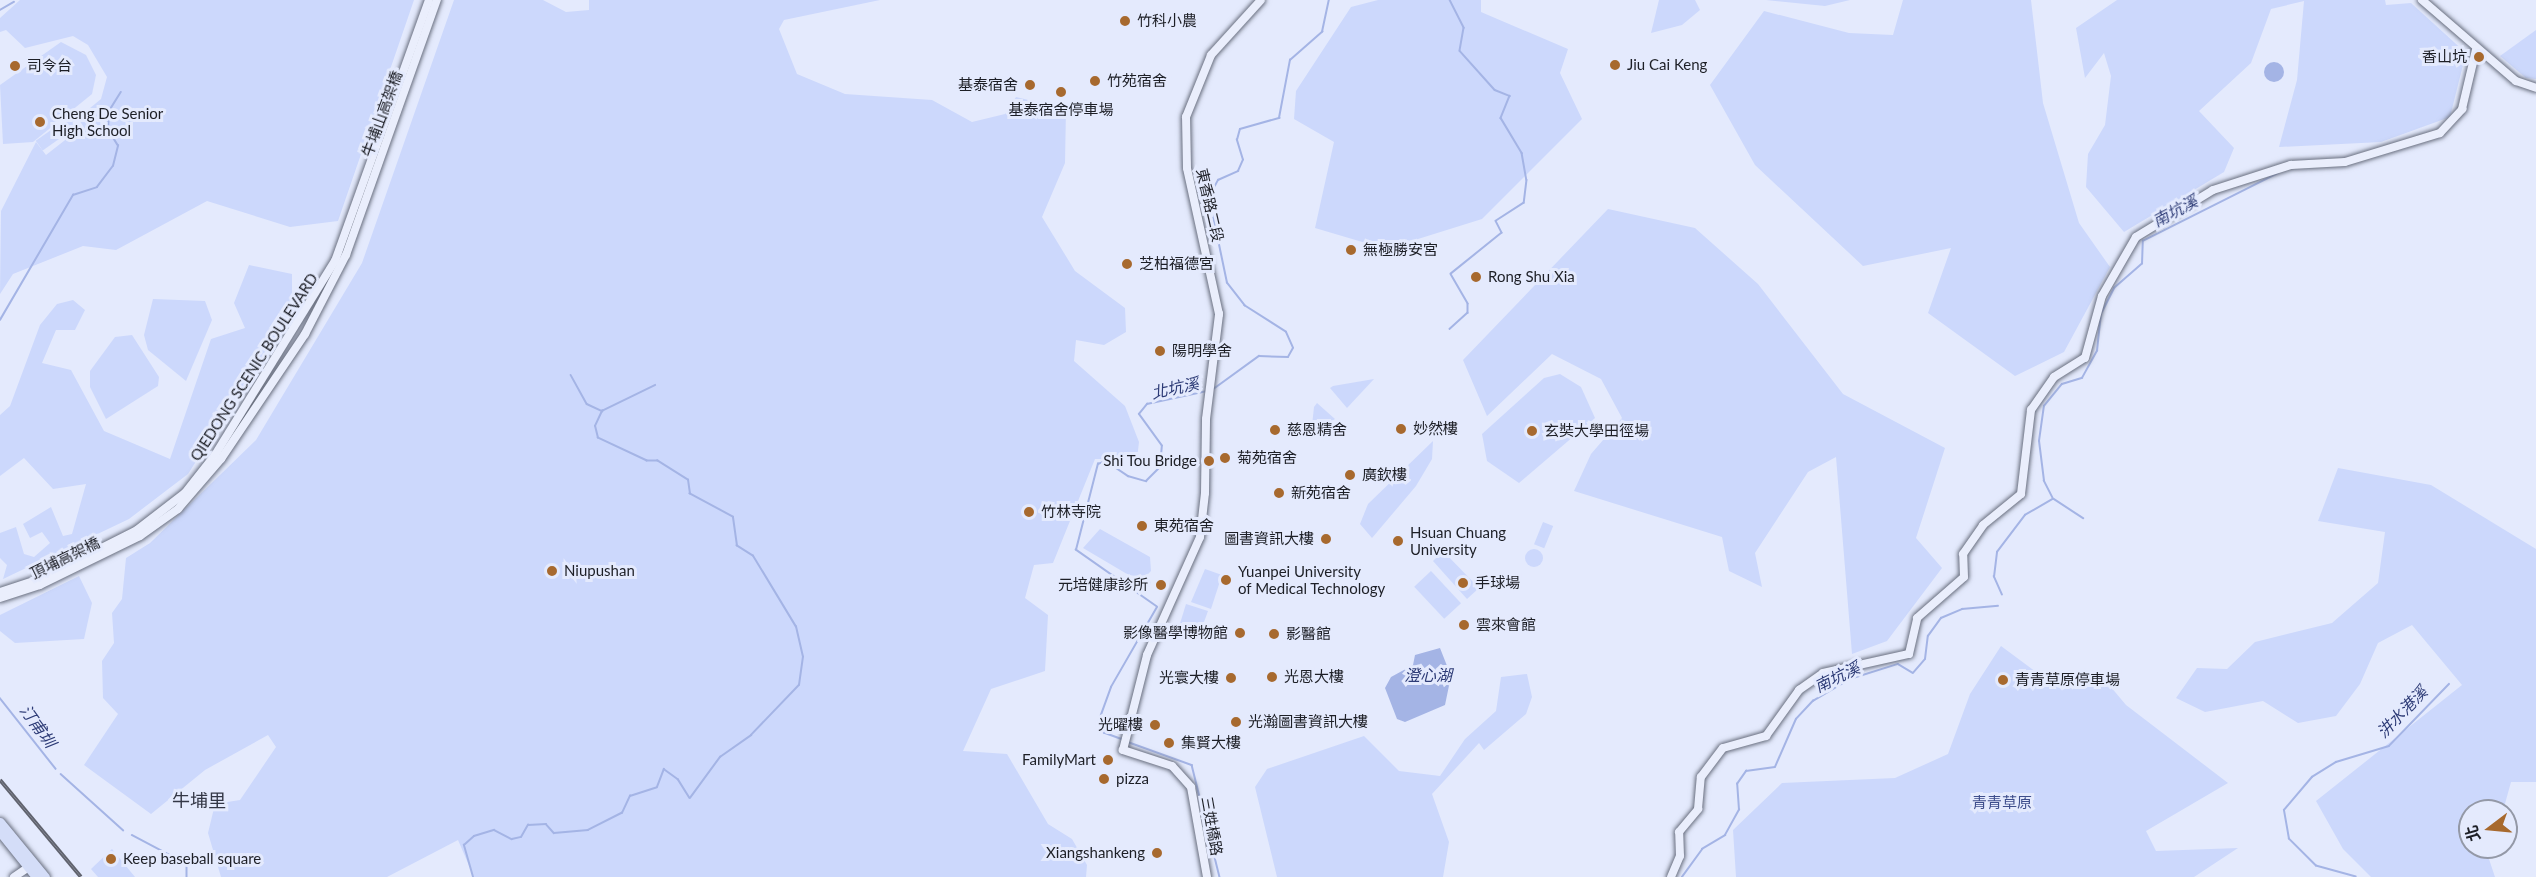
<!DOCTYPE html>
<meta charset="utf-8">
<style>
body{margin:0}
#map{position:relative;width:2536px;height:877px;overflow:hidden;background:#e4eafd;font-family:Lato,"Noto Sans TC",sans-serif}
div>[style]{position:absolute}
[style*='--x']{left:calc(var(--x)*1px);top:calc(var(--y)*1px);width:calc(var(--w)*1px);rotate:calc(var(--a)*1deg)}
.green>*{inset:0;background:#ccd8fc;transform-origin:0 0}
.round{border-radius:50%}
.water>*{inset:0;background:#a4b4e5}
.stream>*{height:1.5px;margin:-0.75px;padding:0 0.75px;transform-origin:0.75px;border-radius:0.75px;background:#a4b4e5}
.roads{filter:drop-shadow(0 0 2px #696f7f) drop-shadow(0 0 2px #696f7f)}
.secondary>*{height:8px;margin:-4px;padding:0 4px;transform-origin:4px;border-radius:4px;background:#eaeefc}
.primary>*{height:9px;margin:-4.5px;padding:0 4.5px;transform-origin:4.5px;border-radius:4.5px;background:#d4ddf8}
.rail>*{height:4px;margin-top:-2px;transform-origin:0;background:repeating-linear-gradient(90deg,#e4eafd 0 4.5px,#60636e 0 9px);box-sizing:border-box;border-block:2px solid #60636e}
.dots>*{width:16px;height:16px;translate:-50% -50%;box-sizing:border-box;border:3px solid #e4eafd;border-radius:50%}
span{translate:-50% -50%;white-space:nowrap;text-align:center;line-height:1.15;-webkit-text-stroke:6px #e4eafd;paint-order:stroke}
.poi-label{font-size:15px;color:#1d1f26}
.left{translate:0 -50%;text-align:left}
.right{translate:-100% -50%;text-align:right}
.street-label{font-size:15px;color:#1d1f26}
.park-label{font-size:15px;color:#3e4e8c}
.water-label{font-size:16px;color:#2d3b76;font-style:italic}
.quarter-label{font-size:18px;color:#333746}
.north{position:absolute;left:2458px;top:799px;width:60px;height:60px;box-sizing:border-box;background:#e4eafd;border:2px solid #9499a7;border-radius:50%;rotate:254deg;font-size:16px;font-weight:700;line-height:24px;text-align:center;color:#1d1f26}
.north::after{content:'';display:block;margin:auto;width:21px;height:27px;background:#a7692e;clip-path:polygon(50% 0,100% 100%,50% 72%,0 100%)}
</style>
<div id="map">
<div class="green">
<div style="clip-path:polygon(20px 0,414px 0,338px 221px,290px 227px,207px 201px,116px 250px,83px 246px,13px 274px,0 294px,1px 211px,36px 142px,46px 155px,83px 126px,78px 118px,101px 99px,107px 77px,88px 45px,73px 36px,25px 48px,6px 30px,0 32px,0 18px)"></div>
<div style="clip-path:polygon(454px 0,543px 0,566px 12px,589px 10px,589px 0,880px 0,784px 20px,779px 29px,797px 74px,845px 94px,932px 100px,972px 122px,1005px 114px,1016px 97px,1066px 109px,1065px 163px,1042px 217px,1075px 271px,1125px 308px,1126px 332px,1104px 345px,1076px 340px,1074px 361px,1125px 406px,1139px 442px,1137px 459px,1095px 459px,1053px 563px,1034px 565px,1025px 598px,1048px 615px,1045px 671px,991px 689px,963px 751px,1007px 754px,1048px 824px,1072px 839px,1087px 865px,1086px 877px,474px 877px,458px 840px,387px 877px,221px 877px,208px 833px,215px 804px,240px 800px,276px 747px,268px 735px,205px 770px,151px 814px,84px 765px,118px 714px,103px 698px,102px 661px,114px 643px,112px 613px,122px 599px,126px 558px,150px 543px,256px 440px,362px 263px)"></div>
<div style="clip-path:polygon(1378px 0,1481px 0,1481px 12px,1568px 49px,1560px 73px,1582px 119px,1482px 219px,1386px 249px,1315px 228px,1334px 142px,1294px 119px,1296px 91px,1351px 7px)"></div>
<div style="clip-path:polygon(1659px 0,1695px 0,1700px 10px,1682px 25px,1651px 33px)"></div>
<div style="clip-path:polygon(1766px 0,1850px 0,1825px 6px)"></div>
<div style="clip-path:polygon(1903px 0,2031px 0,2043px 103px,2079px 223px,2110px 267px,2064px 352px,2015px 376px,1928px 313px,1951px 248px,1863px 266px,1755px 165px,1710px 85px,1764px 11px,1849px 33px,1893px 35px)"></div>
<div style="clip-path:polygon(2117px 0,2385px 0,2386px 5px,2411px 3px,2466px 53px,2450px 117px,2381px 142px,2279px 147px,2297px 80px,2304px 1px,2271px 9px,2251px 63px,2199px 111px,2234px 148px,2224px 172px,2124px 232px,2086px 187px,2088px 154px,2105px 125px,2111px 76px,2104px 53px,2085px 78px,2076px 28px)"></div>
<div style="clip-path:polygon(2536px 30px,2536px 79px,2526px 78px,2500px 56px)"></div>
<div style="clip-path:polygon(61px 42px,86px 55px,96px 75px,92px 94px,33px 142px,3px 144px,0 85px)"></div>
<div style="left:71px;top:116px;width:12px;height:43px;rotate:55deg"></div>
<div style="clip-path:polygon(1608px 209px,1695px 228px,1758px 284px,1843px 394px,1945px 448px,1916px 538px,1942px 568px,1887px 641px,1852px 654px,1836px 457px,1808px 472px,1755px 553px,1762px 587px,1729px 571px,1722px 537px,1574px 491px,1591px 454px,1622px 418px,1601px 379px,1552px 354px,1487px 416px,1463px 360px)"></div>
<div style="clip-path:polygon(249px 265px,292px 274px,292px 310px,188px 474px,129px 519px,3px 579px,7px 565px,0 558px,0 533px,16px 527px,24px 554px,34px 557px,50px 543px,42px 532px,30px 538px,23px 524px,51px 507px,63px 536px,72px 534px,86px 484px,53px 489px,24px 458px,0 476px,0 415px,10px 406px,40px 325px,57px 304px,73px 300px,85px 310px,75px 330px,56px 330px,42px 363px,71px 370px,104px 431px,170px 459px,211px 339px,245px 328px,234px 303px)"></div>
<div style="clip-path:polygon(153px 299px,205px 301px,212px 320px,186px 381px,148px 350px,144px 335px)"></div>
<div style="clip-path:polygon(132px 335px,159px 377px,158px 386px,106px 419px,90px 387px,90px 371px,115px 337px)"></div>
<div style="clip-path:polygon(1560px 374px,1581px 387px,1595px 418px,1519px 483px,1487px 461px,1482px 434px,1544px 378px)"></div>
<div style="clip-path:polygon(1374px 379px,1347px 408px,1330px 388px,1333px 386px)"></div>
<div style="clip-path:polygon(1317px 403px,1335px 419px,1311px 435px,1314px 407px)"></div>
<div style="clip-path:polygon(1433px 441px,1432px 459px,1416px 486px,1372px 538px,1360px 524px,1368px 504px)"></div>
<div style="clip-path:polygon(2338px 468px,2431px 485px,2536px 549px,2536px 782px,2511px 782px,2503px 811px,2470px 811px,2470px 847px,2485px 847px,2495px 877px,2371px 877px,2343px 849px,2316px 801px,2462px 685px,2412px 625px,2378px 643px,2360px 684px,2336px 716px,2298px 723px,2263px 701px,2205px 712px,2176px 698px,2197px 668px,2227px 669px,2255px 642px,2332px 623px,2378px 583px,2385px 532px,2318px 521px)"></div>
<div style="left:1543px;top:522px;width:11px;height:24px;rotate:22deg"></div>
<div style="clip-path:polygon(1100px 529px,1150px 557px,1151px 571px,1144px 578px,1151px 582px,1149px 587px,1083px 548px)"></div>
<div class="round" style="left:1525px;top:549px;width:18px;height:18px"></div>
<div style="clip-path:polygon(1443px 551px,1479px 588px,1467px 599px,1433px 561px)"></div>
<div style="clip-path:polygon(1205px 569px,1222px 575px,1211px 609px,1191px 602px)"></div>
<div style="left:1431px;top:571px;width:44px;height:23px;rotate:47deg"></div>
<div style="clip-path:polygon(79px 576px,92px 603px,84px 639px,15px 643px,0 631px,0 615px)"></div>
<div style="clip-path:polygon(1186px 604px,1208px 611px,1200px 633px,1178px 630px)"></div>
<div style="clip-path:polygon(2001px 646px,2056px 687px,2100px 674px,2126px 705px,2228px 783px,2146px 831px,2156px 851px,2238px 848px,2194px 877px,1736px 877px,1733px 830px,1782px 783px,1895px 778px,1948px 754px,1970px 694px)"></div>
<div style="clip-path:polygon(1527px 674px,1532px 697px,1526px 714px,1484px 750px,1479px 743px,1432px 794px,1449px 842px,1443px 877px,1277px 877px,1255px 787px,1267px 769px,1364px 736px,1399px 771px,1440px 776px,1465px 739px,1496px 711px,1501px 677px)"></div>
<div style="clip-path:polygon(112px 849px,135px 877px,98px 877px,91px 869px)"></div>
</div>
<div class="water">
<div class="round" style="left:2264px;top:62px;width:20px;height:20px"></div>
<div style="clip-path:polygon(1440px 648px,1451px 676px,1445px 705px,1405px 722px,1397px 719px,1385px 688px,1391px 677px,1413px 665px,1415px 655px)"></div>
</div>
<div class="stream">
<div style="--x:1450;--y:0;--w:31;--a:63"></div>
<div style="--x:1464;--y:28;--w:23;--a:100"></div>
<div style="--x:1460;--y:51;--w:52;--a:48.1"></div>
<div style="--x:1495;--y:90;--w:16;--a:22"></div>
<div style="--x:1510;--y:96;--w:24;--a:112"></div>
<div style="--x:1501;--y:118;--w:41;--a:59"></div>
<div style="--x:1522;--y:153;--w:27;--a:80"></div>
<div style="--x:1527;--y:180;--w:23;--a:97"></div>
<div style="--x:1524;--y:203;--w:33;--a:147"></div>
<div style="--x:1496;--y:221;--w:13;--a:63"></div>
<div style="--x:1502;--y:233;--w:65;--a:141.2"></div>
<div style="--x:1451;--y:274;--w:34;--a:60"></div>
<div style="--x:1468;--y:304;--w:9;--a:90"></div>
<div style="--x:1468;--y:313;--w:24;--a:138"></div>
<div style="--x:0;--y:10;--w:16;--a:-30"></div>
<div style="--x:0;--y:320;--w:145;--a:-59.7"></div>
<div style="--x:73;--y:195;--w:25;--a:-18"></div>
<div style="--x:97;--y:187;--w:26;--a:-53"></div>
<div style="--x:113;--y:166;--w:21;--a:-76"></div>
<div style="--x:118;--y:146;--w:19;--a:-122"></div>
<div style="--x:108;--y:130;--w:19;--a:-87"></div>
<div style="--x:109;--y:111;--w:22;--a:-58"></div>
<div style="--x:571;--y:375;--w:33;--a:61"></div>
<div style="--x:587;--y:404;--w:17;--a:25"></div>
<div style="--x:1212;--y:390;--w:58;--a:-35.9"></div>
<div style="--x:1259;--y:356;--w:29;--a:2"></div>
<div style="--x:1288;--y:357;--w:10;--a:-61"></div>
<div style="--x:1293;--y:348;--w:17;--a:-114"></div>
<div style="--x:1286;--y:332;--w:49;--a:-147.6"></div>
<div style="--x:1245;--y:306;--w:29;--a:-128"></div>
<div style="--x:1227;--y:283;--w:88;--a:-101.8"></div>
<div style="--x:1209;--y:197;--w:19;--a:-62"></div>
<div style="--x:1218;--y:180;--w:22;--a:-24"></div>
<div style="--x:1238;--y:171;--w:12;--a:-66"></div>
<div style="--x:1243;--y:160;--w:21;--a:-107"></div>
<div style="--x:1237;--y:140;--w:11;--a:-75"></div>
<div style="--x:1240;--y:129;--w:41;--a:-15.8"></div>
<div style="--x:1279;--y:118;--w:59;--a:-79.3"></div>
<div style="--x:1290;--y:60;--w:43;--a:-41.2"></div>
<div style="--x:1322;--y:32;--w:33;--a:-78"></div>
<div style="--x:2054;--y:499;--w:35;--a:33"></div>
<div style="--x:2002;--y:595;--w:20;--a:-114"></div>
<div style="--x:1994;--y:577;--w:25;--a:-83"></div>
<div style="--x:1997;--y:552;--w:46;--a:-52.9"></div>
<div style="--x:2025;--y:515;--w:32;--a:-30"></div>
<div style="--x:2053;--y:499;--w:20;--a:-117"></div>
<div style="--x:2044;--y:481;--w:40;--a:-97.1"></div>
<div style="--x:2039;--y:441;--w:35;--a:-82"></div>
<div style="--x:2044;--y:406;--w:28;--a:-51"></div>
<div style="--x:2062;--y:384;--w:21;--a:-17"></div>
<div style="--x:2082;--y:378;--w:31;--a:-61"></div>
<div style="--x:2097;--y:351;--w:37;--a:-84"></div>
<div style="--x:2101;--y:314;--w:29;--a:-63"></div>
<div style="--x:2114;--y:288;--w:37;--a:-41"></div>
<div style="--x:2142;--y:264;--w:23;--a:-88"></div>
<div style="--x:2143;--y:241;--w:151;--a:-26.7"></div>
<div style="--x:0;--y:698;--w:90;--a:51.7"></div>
<div style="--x:1123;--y:740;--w:20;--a:-160"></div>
<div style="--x:1104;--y:733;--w:12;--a:-121"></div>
<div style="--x:1098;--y:723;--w:38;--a:-70"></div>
<div style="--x:1111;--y:687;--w:92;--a:-60.1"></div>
<div style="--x:1157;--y:607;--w:99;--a:-144.9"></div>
<div style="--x:1076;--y:550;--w:89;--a:-75.7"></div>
<div style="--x:1098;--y:464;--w:9;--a:-21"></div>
<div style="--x:1106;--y:461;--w:27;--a:34"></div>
<div style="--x:1128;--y:476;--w:19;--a:16"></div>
<div style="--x:1146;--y:481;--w:20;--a:-45"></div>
<div style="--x:1160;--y:467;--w:21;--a:-85"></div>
<div style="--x:1162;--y:446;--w:39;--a:-126"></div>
<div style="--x:1139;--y:414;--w:13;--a:-51"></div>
<div style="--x:1147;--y:404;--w:61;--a:-12.2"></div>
<div style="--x:1128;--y:742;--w:68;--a:19.8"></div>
<div style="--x:1192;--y:765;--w:115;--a:76"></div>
<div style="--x:61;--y:774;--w:84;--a:42.1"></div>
<div style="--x:132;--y:835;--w:62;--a:27.8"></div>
<div style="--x:187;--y:864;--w:13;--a:90"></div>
<div style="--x:473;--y:877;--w:33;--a:-106"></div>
<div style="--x:464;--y:845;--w:13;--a:-42"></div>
<div style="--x:474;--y:836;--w:21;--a:-17"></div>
<div style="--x:494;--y:830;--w:20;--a:27"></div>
<div style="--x:512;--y:839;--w:9;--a:-13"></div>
<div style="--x:521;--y:837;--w:14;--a:-60"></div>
<div style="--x:528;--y:825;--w:18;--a:-3"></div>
<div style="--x:546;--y:824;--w:12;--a:48"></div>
<div style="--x:554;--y:833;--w:34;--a:-5"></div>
<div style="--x:588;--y:830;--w:38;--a:-27"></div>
<div style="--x:622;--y:813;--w:19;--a:-65"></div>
<div style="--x:630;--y:796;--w:28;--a:-18"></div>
<div style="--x:657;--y:787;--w:19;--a:-69"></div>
<div style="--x:664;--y:769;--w:17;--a:36"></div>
<div style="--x:678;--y:779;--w:22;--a:58"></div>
<div style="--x:690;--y:798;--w:51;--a:-53.8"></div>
<div style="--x:720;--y:757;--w:38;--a:-35"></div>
<div style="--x:751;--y:735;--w:69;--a:-46.2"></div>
<div style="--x:799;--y:685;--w:28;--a:-82"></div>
<div style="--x:803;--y:657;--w:31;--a:-103"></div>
<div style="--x:796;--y:627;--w:83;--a:-121.2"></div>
<div style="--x:753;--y:556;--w:19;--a:-148"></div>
<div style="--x:737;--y:546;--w:29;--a:-98"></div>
<div style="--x:733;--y:517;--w:49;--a:-151.9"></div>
<div style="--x:690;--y:494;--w:14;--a:-98"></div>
<div style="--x:688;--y:480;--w:36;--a:-148"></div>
<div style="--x:658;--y:461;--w:11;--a:180"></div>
<div style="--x:647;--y:461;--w:54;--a:-154.9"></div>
<div style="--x:598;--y:438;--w:12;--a:-104"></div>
<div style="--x:595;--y:426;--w:17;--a:-65"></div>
<div style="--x:602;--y:411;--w:59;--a:-26.1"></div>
<div style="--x:1682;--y:877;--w:34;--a:-54"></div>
<div style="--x:1702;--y:849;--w:27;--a:-31"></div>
<div style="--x:1725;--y:835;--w:29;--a:-61"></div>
<div style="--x:1739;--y:810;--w:26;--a:-94"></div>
<div style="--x:1737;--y:784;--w:16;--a:-55"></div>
<div style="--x:1746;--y:771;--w:29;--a:-8"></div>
<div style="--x:1775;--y:767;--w:52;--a:-66.4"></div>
<div style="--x:1796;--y:719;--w:25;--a:-47"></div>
<div style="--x:1813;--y:701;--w:43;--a:-30.7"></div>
<div style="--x:1850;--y:679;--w:50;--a:-17.4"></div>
<div style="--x:1898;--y:664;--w:17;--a:31"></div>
<div style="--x:1913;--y:673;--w:18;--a:-49"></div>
<div style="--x:1925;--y:659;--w:23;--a:-83"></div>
<div style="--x:1928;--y:636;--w:22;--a:-54"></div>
<div style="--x:1941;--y:618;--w:23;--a:-23"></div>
<div style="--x:1962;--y:609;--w:36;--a:-5"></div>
<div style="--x:2356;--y:877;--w:41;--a:-164.6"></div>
<div style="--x:2316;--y:866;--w:38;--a:-135"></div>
<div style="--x:2289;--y:839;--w:29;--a:-100"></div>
<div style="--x:2284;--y:810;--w:43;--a:-49.7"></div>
<div style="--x:2312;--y:777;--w:28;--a:-32"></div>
<div style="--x:2336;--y:762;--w:55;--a:-16.8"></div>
<div style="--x:2389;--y:746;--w:86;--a:-45.9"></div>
</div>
<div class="roads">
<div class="secondary">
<div style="--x:2422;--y:0;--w:124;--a:40.8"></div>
<div style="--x:2516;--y:81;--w:21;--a:19"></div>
<div style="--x:0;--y:592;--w:40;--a:-18"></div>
<div style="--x:38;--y:580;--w:111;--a:-26.8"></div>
<div style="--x:137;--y:530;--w:61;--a:-37.6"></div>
<div style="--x:185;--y:493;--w:48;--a:-51.7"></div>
<div style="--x:215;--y:455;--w:228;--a:-58.3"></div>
<div style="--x:335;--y:261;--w:277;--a:-70.2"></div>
<div style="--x:0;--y:598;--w:42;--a:-18"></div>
<div style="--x:40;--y:585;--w:111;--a:-26.1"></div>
<div style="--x:140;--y:536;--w:47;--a:-35.4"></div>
<div style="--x:178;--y:509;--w:66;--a:-49.3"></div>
<div style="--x:221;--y:459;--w:151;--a:-56.1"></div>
<div style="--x:305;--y:334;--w:89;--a:-62.6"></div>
<div style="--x:346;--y:255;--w:271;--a:-70.4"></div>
<div style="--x:14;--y:877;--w:23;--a:-34"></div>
<div style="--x:1207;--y:877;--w:91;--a:-100.1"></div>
<div style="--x:1191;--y:787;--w:28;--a:-132"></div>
<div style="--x:1172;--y:766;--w:52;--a:-161.9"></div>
<div style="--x:1123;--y:750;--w:98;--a:-75.8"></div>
<div style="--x:1147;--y:655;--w:129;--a:-65.8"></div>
<div style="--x:1200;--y:537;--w:44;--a:-83.5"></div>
<div style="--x:1205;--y:493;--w:74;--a:-89.2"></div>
<div style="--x:1206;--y:419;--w:106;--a:-82.9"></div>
<div style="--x:1219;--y:314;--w:149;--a:-102.4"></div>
<div style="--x:1187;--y:168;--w:51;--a:-91.1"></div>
<div style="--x:1186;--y:117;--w:67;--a:-68"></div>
<div style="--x:1211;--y:55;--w:74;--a:-47.7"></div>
<div style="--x:1671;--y:877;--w:23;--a:-67"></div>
<div style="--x:1680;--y:856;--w:24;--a:-92"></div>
<div style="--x:1679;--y:832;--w:30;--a:-50"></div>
<div style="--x:1698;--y:809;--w:32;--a:-85"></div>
<div style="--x:1701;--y:777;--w:36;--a:-53"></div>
<div style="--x:1723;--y:748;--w:45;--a:-15.6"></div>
<div style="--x:1766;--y:736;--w:57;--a:-54.3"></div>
<div style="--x:1799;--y:690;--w:29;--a:-35"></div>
<div style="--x:1823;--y:673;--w:88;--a:-12.5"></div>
<div style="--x:1909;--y:654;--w:37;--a:-77"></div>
<div style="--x:1917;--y:618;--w:62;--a:-41.1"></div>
<div style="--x:1964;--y:577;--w:23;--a:-92"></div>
<div style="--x:1963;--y:554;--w:35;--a:-55"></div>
<div style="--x:1983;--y:525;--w:49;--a:-39.2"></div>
<div style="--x:2021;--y:494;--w:85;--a:-83.2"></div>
<div style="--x:2031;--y:410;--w:40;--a:-55.1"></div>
<div style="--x:2054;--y:377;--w:36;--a:-32"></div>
<div style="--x:2085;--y:358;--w:64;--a:-74.7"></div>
<div style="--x:2102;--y:296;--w:68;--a:-60"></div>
<div style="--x:2136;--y:237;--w:90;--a:-31.4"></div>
<div style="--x:2213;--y:190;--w:82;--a:-17.8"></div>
<div style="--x:2291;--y:165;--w:54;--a:-3.2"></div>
<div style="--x:2345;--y:162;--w:99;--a:-17"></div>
<div style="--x:2440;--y:133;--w:33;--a:-47"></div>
<div style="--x:2462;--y:109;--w:61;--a:-76.7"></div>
</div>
<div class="primary">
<div style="--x:0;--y:822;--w:71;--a:50.7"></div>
<div style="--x:0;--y:832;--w:58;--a:51.3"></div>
</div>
</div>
<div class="rail">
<div style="--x:0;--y:780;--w:126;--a:50.1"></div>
</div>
<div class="dots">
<div style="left:1125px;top:21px;background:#a7692e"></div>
<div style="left:2479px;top:57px;background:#a7692e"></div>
<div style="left:1615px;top:65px;background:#a7692e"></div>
<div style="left:15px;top:66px;background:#a7692e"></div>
<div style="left:1095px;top:81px;background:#a7692e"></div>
<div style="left:1030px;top:85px;background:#a7692e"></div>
<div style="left:1061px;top:92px;background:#a7692e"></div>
<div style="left:40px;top:122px;background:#a7692e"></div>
<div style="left:1351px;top:250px;background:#a7692e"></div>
<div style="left:1127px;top:264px;background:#a7692e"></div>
<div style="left:1476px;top:277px;background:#a7692e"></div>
<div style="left:1160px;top:351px;background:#a7692e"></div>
<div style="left:1401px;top:429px;background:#a7692e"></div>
<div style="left:1275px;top:430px;background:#a7692e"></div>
<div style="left:1532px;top:431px;background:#a7692e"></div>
<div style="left:1225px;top:458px;background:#a7692e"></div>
<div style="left:1209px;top:461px;background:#a7692e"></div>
<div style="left:1350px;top:475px;background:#a7692e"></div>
<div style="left:1279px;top:493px;background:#a7692e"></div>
<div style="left:1029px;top:512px;background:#a7692e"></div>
<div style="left:1142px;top:526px;background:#a7692e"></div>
<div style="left:1326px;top:539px;background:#a7692e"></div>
<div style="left:1398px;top:541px;background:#a7692e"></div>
<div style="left:552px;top:571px;background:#a7692e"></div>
<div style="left:1226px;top:580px;background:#a7692e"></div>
<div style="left:1463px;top:583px;background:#a7692e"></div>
<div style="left:1161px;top:585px;background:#a7692e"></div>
<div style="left:1464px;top:625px;background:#a7692e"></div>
<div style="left:1240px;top:633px;background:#a7692e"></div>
<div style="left:1274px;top:634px;background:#a7692e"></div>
<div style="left:1272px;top:677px;background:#a7692e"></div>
<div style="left:1231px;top:678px;background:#a7692e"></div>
<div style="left:2003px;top:680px;background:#a7692e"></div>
<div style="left:1236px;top:722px;background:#a7692e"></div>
<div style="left:1155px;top:725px;background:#a7692e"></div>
<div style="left:1169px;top:743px;background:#a7692e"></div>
<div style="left:1108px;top:760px;background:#a7692e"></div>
<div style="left:1104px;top:779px;background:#a7692e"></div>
<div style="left:1157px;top:853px;background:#a7692e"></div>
<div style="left:111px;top:859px;background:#a7692e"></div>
</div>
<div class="poi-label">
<span class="left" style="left:1137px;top:21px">竹科小農</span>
<span class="right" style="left:2467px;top:57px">香山坑</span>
<span class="left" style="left:1627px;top:65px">Jiu Cai Keng</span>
<span class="left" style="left:27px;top:66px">司令台</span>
<span class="left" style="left:1107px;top:81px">竹苑宿舍</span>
<span class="right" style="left:1018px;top:85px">基泰宿舍</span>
<span style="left:1061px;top:110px">基泰宿舍停車場</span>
<span class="left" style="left:52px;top:122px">Cheng De Senior<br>High School</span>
<span class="left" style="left:1363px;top:250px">無極勝安宮</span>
<span class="left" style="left:1139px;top:264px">芝柏福德宮</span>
<span class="left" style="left:1488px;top:277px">Rong Shu Xia</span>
<span class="left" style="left:1172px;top:351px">陽明學舍</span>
<span class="left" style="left:1413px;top:429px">妙然樓</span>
<span class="left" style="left:1287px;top:430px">慈恩精舍</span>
<span class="left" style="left:1544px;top:431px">玄奘大學田徑場</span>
<span class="left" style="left:1237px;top:458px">菊苑宿舍</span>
<span class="right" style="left:1197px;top:461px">Shi Tou Bridge</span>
<span class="left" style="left:1362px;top:475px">廣欽樓</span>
<span class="left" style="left:1291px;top:493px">新苑宿舍</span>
<span class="left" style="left:1041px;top:512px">竹林寺院</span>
<span class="left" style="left:1154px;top:526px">東苑宿舍</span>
<span class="left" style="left:1410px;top:541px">Hsuan Chuang<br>University</span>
<span class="right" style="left:1314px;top:539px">圖書資訊大樓</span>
<span class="left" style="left:564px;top:571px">Niupushan</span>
<span class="left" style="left:1238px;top:580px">Yuanpei University<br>of Medical Technology</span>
<span class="left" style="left:1475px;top:583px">手球場</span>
<span class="right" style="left:1148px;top:585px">元培健康診所</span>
<span class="left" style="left:1476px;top:625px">雲來會館</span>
<span class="right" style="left:1228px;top:633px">影像醫學博物館</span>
<span class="left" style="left:1286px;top:634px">影醫館</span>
<span class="left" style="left:1284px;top:677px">光恩大樓</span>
<span class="right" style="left:1219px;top:678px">光寰大樓</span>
<span class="left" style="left:2015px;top:680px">青青草原停車場</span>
<span class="left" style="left:1248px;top:722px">光瀚圖書資訊大樓</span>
<span class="right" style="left:1143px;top:725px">光曜樓</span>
<span class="left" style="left:1181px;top:743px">集賢大樓</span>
<span class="right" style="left:1096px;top:760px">FamilyMart</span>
<span class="left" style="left:1116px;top:779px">pizza</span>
<span class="right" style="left:1145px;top:853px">Xiangshankeng</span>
<span class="left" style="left:123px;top:859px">Keep baseball square</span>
</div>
<div class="street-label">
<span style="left:382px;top:114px;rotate:-70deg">牛埔山高架橋</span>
<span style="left:1210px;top:205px;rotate:77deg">東香路二段</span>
<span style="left:254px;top:367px;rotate:-57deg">QIEDONG SCENIC BOULEVARD</span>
<span style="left:65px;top:558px;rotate:-26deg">頂埔高架橋</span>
<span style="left:1212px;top:826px;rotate:80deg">三姓橋路</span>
</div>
<div class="park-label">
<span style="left:2002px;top:803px">青青草原</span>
</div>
<div class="water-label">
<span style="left:2175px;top:211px;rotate:-28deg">南坑溪</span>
<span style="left:1175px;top:388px;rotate:-12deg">北坑溪</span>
<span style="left:1428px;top:675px">澄心湖</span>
<span style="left:1837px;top:677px;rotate:-26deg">南坑溪</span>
<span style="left:2402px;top:712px;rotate:-46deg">汫水港溪</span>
<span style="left:38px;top:726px;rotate:54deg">汀甫圳</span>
</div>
<div class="quarter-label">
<span style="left:199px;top:800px">牛埔里</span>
</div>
<div class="north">北</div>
</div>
